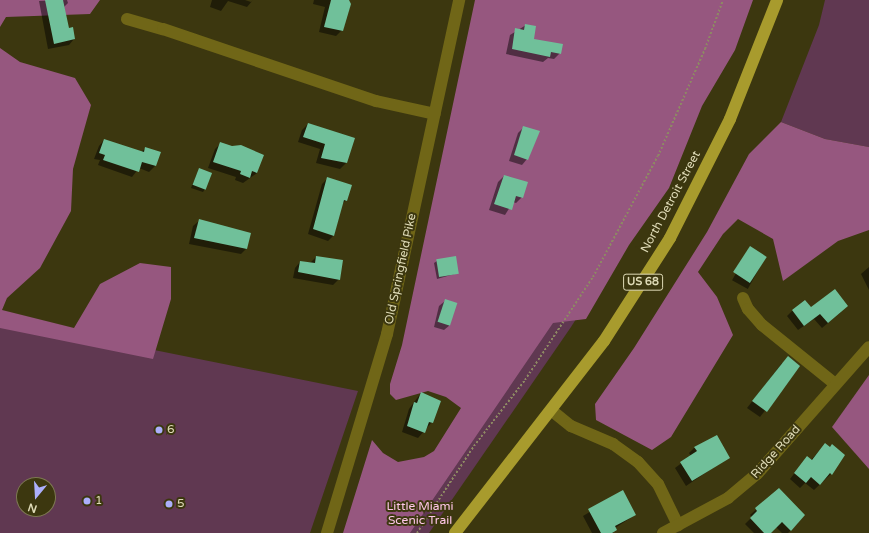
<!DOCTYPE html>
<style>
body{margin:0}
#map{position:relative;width:869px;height:533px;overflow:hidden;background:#3c370f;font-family:"Varela Round",sans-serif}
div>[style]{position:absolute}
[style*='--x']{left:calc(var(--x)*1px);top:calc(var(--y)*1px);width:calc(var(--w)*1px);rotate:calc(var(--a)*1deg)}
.green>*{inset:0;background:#603851}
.forest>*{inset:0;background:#96577f}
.shadow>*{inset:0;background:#0007;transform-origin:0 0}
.building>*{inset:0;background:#70c09a;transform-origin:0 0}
.path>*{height:2px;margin-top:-1px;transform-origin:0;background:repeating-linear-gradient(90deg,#8e8963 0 2px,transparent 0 4px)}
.minor>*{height:12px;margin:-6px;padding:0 6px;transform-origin:6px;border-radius:6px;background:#706617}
.highway>*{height:12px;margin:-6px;padding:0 6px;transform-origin:6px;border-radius:6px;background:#a89b2d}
.dots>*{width:11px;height:11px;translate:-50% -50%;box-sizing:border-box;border:2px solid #3c370f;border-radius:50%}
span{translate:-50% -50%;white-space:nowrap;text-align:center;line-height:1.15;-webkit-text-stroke:4px #3c370f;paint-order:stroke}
.shield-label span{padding:1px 3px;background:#3c370f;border:1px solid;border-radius:3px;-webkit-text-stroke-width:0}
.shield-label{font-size:11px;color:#dfdbb7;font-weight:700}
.street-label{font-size:12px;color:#dfdbb7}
.poi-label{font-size:12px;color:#dfdbb7}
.left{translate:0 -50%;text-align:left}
.park-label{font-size:12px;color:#fec6e8}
.north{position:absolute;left:16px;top:477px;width:40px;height:40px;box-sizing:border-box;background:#3c370f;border:1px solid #7d7952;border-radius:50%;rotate:198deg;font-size:11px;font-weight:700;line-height:16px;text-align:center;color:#dfdbb7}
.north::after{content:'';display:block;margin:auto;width:14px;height:18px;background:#acaffb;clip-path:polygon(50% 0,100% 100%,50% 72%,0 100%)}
</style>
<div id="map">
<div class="green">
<div style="clip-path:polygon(825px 0,869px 0,869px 147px,825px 139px,781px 122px,819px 25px)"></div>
<div style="clip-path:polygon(630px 234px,571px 327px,429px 533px,383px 533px,520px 339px)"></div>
<div style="clip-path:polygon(evenodd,0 319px,358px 391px,310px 533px,0 533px,0 319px,24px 485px,48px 485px,48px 509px,24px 509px,24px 485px)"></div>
</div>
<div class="forest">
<div style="clip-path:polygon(0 0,100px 0,90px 14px,6px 17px,0 27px)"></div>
<div style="clip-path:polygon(475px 0,753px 0,735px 50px,702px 106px,669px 188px,629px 245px,586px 319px,553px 323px,410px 533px,343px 533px,372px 440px,383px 453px,398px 462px,424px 457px,434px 451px,461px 408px,446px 397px,428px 391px,396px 400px,390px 394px,390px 384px,402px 345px)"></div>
<div style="clip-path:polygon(0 48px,20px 62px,75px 78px,91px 105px,73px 169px,71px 211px,40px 268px,7px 298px,2px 310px,74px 328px,100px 284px,140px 263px,171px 267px,171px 299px,153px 359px,0 328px)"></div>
<div style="clip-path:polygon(781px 122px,825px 139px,869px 147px,869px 230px,838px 241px,783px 281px,773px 239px,738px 219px,723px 234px,698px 272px,717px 297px,733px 335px,671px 437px,652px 450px,596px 420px,595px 404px,634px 348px,707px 232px,749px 154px)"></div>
<div style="clip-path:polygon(869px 375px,869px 469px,832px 427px)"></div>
</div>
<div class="shadow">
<div style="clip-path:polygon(67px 0,68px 3px,64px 7px,68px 29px,74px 39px,69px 45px,48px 49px,39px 1px)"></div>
<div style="clip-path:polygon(212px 0,245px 0,251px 2px,253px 0,247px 7px,228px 1px,221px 11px,210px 7px)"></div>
<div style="clip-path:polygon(314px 0,348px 0,342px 30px,336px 36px,319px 32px,325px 7px,313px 4px)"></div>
<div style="clip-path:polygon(526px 25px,532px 40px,560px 53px,554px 59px,548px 58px,543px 62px,506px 54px,510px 35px)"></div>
<div style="clip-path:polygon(308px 124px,354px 139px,346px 163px,340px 169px,316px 163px,320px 149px,298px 142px,302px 130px)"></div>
<div style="clip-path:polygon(524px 127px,527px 159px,522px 165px,509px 161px,518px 133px)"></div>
<div style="clip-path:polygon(104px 140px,141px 152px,146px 148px,160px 153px,155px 166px,149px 172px,139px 168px,132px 177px,98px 165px,100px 160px,94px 159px,99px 146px)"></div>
<div style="clip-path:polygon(221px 143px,257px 173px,243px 183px,235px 180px,236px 177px,208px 168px,215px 149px)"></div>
<div style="clip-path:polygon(199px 169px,205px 189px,203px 192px,191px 188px)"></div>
<div style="clip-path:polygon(504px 176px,522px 197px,516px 203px,513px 202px,505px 215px,489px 210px,498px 182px)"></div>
<div style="clip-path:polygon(328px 178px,346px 200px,342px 204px,334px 235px,328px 241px,308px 234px,322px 184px)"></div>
<div style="clip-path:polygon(199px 221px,246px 249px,241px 254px,189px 244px,193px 226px)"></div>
<div style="left:750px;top:248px;width:18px;height:37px;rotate:29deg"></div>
<div style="clip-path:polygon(316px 257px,339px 279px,333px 285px,293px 278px,295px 268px,300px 262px,311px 262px)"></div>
<div style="clip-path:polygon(437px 261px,458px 273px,437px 279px,434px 263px)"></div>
<div style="clip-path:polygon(869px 267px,869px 290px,861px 274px)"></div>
<div style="clip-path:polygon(445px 301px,450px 325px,444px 330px,434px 327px,439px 306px)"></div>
<div style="clip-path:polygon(811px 309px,841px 312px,822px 328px,814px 319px,798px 330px,787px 316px,793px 310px)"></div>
<div style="clip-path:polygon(782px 363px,799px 366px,760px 417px,747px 408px)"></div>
<div style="clip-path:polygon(421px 393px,432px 422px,418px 438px,402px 432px,409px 409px)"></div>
<div style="clip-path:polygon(716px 437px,729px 457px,686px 486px,675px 468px,691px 456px,689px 453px,694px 448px)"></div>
<div style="clip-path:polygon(820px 450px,831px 474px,814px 490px,805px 483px,800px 488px,790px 479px,807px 457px,811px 460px)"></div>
<div style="clip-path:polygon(779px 489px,798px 523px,788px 533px,782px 533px,776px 527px,770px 533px,754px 533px,745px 524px,752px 517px,750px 515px)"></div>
<div style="clip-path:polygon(623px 492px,635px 515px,615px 528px,613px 533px,592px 533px,583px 516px)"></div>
</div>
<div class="building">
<div style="clip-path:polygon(45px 0,63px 0,69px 28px,73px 27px,75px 39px,54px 44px)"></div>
<div style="clip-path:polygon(331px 0,349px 0,351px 4px,343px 31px,324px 27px)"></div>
<div style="clip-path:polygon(525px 24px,536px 26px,534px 39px,563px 44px,561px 54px,551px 52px,550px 57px,512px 49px,515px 28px,524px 30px)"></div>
<div style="clip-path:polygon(308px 123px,355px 138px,347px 163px,321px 158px,325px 144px,303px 137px)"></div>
<div style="clip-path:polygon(523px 126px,540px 131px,528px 160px,514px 155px)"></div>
<div style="clip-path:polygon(104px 139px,144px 152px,145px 147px,161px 152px,156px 166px,142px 162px,139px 172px,103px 160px,105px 155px,99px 153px)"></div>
<div style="clip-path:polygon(220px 142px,232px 146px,241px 145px,264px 155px,257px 173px,252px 171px,250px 178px,240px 174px,241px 171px,213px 162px)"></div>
<div style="left:199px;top:168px;width:14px;height:18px;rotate:21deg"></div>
<div style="clip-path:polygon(504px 175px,528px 182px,523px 198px,516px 196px,512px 210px,494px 204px)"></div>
<div style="clip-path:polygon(327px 177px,352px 185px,347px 201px,344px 200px,334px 236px,313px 229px)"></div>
<div style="clip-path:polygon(199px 219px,251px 233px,247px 249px,194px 238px)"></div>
<div style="left:750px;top:246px;width:20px;height:31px;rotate:33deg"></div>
<div style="clip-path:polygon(316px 256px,343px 260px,340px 280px,298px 272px,300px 261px,315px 263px)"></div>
<div style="left:456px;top:256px;width:18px;height:20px;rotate:81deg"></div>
<div style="clip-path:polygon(835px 289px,848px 306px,828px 323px,820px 314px,804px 326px,792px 310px,805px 300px,811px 307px)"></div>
<div style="left:445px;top:299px;width:13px;height:24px;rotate:18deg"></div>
<div style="clip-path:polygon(788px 356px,800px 366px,767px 412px,752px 401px)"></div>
<div style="clip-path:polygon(421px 392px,441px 401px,433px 423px,429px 422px,425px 433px,407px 426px,414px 402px,417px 403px)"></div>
<div style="clip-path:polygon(717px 435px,730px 458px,692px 481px,680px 462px,697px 451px,694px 447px)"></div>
<div style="clip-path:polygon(825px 443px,830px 447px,832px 444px,845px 455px,832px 475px,830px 473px,820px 485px,811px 477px,806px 483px,794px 473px,807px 456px,812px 460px)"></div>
<div style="clip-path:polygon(779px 488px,805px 515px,791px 531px,782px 522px,771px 533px,764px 533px,750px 518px,757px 511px,755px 508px)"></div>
<div style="clip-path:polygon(623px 490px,636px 515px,615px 526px,617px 530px,612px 533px,601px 533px,588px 509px)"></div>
</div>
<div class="path">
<div style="--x:417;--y:533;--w:104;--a:-56.8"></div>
<div style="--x:474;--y:446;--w:83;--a:-52.3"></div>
<div style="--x:525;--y:380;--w:123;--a:-56.6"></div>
<div style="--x:593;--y:277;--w:137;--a:-61.8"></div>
<div style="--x:658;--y:156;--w:117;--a:-66.3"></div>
<div style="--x:705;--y:49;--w:52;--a:-69.8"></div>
</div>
<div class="minor">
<div style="--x:127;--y:19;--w:37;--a:16"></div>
<div style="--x:163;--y:29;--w:225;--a:18.7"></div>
<div style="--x:376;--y:101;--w:60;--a:12.4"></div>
<div style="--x:743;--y:298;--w:12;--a:66"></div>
<div style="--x:748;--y:309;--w:21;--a:49"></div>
<div style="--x:762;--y:325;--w:94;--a:38.9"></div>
<div style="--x:551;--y:410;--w:26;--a:39"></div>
<div style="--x:571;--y:426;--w:46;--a:23.2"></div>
<div style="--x:613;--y:444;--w:31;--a:36"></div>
<div style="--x:638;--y:462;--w:30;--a:48"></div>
<div style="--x:658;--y:484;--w:46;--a:64"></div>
<div style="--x:327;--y:533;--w:208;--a:-73.2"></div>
<div style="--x:387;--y:334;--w:342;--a:-77.8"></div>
<div style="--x:663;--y:533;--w:74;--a:-28.3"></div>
<div style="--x:728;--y:498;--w:38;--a:-40"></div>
<div style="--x:757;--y:474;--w:169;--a:-48.6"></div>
</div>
<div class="highway">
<div style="--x:455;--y:533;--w:243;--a:-52.2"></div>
<div style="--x:604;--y:341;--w:122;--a:-57.3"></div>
<div style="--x:670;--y:238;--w:133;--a:-63.2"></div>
<div style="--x:730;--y:119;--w:128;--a:-68.4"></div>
</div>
<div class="dots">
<div style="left:159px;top:430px;background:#acaffb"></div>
<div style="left:87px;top:501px;background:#acaffb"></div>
<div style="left:169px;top:504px;background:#acaffb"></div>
</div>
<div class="shield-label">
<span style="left:643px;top:282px">US 68</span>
</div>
<div class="street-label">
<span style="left:671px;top:202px;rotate:-62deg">North Detroit Street</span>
<span style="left:401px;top:269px;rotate:-78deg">Old Springfield Pike</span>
<span style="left:776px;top:452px;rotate:-48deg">Ridge Road</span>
</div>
<div class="poi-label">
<span class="left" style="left:167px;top:430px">6</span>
<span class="left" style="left:95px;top:501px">1</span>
<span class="left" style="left:177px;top:504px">5</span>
</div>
<div class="park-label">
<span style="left:420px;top:514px">Little Miami<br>Scenic Trail</span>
</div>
<div class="north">N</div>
</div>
